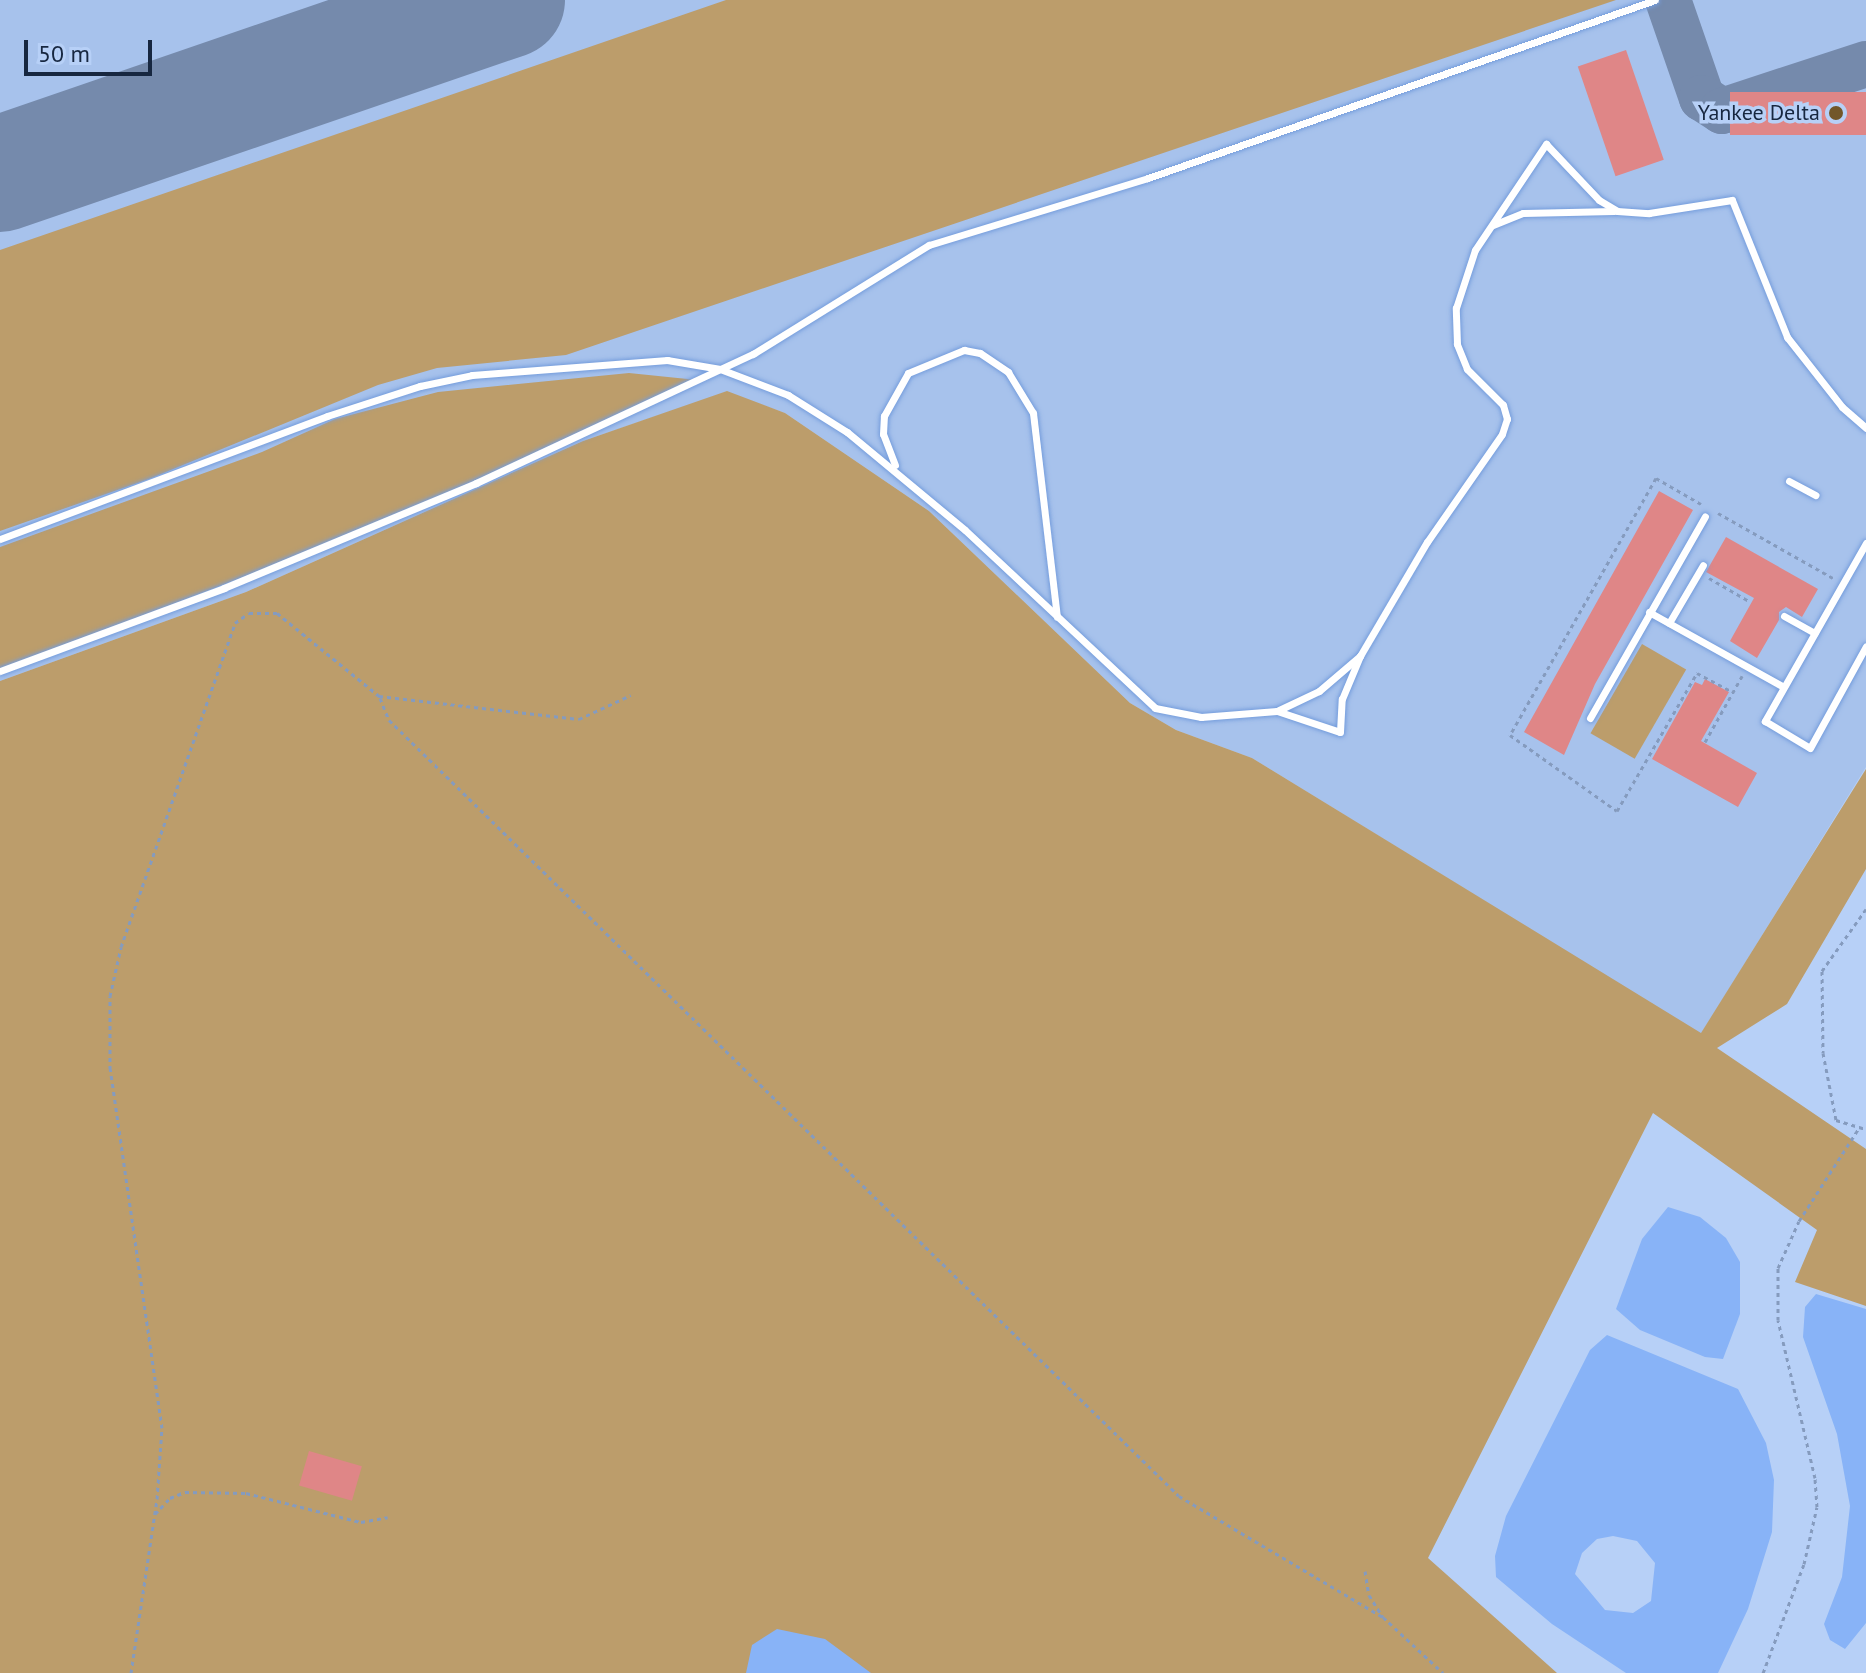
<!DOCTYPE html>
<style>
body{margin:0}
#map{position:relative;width:1866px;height:1673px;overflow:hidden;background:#b7d0f7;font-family:"PT Sans",sans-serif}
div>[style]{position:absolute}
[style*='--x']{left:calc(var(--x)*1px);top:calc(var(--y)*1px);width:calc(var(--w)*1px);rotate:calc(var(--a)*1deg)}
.built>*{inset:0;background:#a7c2ec}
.green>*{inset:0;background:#bc9d6b;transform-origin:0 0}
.water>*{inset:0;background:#88b3f7}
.taxiway>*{height:46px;margin:-23px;padding:0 23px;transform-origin:23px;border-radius:23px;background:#758aac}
.runway>*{height:116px;margin:-58px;padding:0 58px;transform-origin:58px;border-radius:58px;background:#758aac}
.building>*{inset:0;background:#df8687;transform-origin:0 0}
.path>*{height:3px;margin-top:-1.5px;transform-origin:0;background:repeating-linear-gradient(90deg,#859bbe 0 4px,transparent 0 8px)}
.roads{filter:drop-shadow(0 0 2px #759ddc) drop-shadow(0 0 2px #759ddc)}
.lane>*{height:7px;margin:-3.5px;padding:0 3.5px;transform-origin:3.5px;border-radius:3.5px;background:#fff}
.dots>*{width:22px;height:22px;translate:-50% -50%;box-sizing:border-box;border:4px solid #b7d0f7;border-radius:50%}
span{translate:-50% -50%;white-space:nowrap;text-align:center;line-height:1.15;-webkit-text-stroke:7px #b7d0f7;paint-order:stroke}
.poi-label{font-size:22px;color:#172740}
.right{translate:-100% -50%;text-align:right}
.scale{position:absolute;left:24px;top:40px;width:128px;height:36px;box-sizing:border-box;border:4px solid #172740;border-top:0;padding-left:10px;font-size:24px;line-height:28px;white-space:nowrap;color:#172740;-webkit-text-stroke:6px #b7d0f7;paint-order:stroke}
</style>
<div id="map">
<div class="built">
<div style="clip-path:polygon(0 0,1866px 0,1866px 767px,1701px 1034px,1252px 758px,1176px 730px,1130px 703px,929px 511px,785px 413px,727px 392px,583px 441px,246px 592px,0 681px)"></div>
</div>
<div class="green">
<div style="clip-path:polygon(726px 0,1616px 0,566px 355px,437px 368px,378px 385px,149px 479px,0 531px,0 250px)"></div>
<div style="clip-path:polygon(629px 373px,697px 380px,396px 518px,0 671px,0 547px,262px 452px,335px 419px,438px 392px)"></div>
<div style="clip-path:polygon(727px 391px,785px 413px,929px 511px,1130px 703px,1176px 730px,1252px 758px,1701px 1033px,1866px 769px,1866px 869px,1787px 1004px,1717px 1048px,1866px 1149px,1866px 1306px,1795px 1282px,1817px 1230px,1653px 1113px,1428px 1558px,1557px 1673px,0 1673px,0 681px,246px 592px,583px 441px)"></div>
<div style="left:1642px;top:644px;width:51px;height:103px;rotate:30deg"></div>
</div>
<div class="water">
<div style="clip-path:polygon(1668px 1207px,1700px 1217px,1726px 1238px,1740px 1262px,1740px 1314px,1723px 1359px,1705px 1357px,1640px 1330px,1616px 1309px,1642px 1239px)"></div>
<div style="clip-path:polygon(1816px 1294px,1866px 1309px,1866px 1623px,1845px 1649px,1830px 1640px,1824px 1624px,1842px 1577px,1850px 1506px,1837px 1434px,1803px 1337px,1805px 1307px)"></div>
<div style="clip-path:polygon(evenodd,1607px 1335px,1738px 1389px,1766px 1443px,1774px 1480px,1772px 1532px,1748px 1609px,1718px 1673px,1626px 1673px,1552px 1624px,1496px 1577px,1495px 1556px,1506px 1516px,1590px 1350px,1607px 1335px,1613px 1536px,1637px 1541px,1655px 1563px,1651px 1601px,1633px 1613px,1605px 1610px,1575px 1574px,1582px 1553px,1597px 1539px,1613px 1536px)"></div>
<div style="clip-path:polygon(777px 1629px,825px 1639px,871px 1673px,746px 1673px,752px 1645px)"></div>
</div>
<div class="taxiway">
<div style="--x:1668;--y:0;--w:104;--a:70.9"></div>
<div style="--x:1702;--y:98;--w:24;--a:33"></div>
<div style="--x:1722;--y:111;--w:151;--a:-18.1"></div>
</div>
<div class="runway">
<div style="--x:0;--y:174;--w:536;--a:-18.94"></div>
</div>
<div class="building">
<div style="left:1626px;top:50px;width:116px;height:51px;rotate:71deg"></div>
<div style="left:1866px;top:92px;width:43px;height:136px;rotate:90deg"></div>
<div style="clip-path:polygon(1659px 491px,1693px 510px,1595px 684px,1564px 755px,1524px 732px)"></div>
<div style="clip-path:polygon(1726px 537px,1818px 589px,1802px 617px,1786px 607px,1779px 612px,1779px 620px,1757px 658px,1730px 641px,1754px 598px,1706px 572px)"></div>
<div style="clip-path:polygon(1705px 679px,1729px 692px,1701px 741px,1757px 773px,1738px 807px,1652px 759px,1695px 682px,1702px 685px)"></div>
<div style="left:309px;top:1451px;width:55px;height:36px;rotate:16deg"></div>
</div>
<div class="path">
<div style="--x:1701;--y:504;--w:52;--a:-150"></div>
<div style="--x:1656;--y:478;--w:296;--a:119.6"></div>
<div style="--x:1510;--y:735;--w:131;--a:35.4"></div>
<div style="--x:1617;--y:811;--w:160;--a:-59.9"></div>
<div style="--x:1697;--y:673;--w:40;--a:28"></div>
<div style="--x:1718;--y:513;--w:132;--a:29.5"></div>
<div style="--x:1709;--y:578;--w:46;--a:29.9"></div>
<div style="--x:380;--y:698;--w:24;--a:68"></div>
<div style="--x:389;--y:720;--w:1107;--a:44.49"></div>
<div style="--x:1179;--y:1496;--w:237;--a:30.7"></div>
<div style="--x:1705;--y:742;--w:76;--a:-60.7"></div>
<div style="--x:1866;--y:909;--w:76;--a:125.4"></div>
<div style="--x:1822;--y:971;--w:82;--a:89.3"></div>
<div style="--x:1823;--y:1053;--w:68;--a:79"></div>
<div style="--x:1836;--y:1120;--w:31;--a:17"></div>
<div style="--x:155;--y:1514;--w:22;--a:-47"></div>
<div style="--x:170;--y:1498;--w:16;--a:-22"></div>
<div style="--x:185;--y:1492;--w:61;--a:0.9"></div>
<div style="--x:246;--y:1493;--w:119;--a:14.2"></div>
<div style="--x:361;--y:1522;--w:27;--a:-10"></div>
<div style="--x:1365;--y:1571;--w:24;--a:81"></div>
<div style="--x:1369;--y:1595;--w:26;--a:58"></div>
<div style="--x:1383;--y:1617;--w:82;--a:43"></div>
<div style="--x:131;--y:1673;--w:176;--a:-81.5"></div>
<div style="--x:157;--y:1499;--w:71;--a:-86"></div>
<div style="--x:162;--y:1428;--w:363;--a:-98.2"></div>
<div style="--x:110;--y:1069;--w:73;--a:-90"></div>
<div style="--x:110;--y:996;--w:50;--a:-77.3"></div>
<div style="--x:121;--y:947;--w:343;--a:-70.6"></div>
<div style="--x:235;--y:623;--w:17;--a:-36"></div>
<div style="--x:249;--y:613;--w:28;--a:0"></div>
<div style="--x:277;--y:613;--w:132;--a:39.1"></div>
<div style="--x:379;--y:696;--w:201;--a:6.6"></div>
<div style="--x:579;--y:719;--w:57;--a:-24.8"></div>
<div style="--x:1763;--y:1673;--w:116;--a:-69.4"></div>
<div style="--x:1804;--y:1564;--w:58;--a:-77.2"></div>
<div style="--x:1817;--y:1507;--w:29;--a:-94"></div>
<div style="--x:1815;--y:1478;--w:162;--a:-103.2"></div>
<div style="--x:1778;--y:1320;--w:52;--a:-90"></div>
<div style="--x:1778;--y:1268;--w:51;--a:-65.9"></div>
<div style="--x:1799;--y:1221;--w:111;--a:-57.2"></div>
</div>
<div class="roads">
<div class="lane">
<div style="--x:1493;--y:225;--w:32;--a:-22"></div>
<div style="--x:1523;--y:213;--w:91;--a:-1.3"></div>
<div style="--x:895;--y:465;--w:33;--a:-111"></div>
<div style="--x:883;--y:434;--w:18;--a:-87"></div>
<div style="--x:884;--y:416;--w:49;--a:-60.8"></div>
<div style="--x:908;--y:373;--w:61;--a:-22.3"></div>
<div style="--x:964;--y:350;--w:16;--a:11"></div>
<div style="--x:980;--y:353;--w:34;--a:34"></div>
<div style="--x:1008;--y:372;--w:48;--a:58.6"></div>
<div style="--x:1033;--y:413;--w:205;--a:83.3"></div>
<div style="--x:1789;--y:481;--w:30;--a:28"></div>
<div style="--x:0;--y:539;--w:349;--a:-20.6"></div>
<div style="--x:327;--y:416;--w:98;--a:-17.9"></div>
<div style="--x:420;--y:386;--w:53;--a:-11.9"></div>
<div style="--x:472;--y:375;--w:196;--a:-4.4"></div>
<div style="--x:667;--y:360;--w:54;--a:9.6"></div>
<div style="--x:720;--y:369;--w:73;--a:20.9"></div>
<div style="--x:788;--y:395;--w:70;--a:32.1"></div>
<div style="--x:847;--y:432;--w:153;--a:39.7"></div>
<div style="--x:965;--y:530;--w:260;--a:43.1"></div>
<div style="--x:1155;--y:708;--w:47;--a:11.1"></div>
<div style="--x:1201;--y:717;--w:76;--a:-4.5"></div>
<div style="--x:1277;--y:711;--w:66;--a:18.4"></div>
<div style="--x:1340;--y:732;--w:33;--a:-87"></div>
<div style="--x:1342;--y:699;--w:47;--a:-67.3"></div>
<div style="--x:1866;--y:543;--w:205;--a:119.6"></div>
<div style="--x:1765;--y:721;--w:52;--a:31"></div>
<div style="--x:1810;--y:748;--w:116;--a:-61.2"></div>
<div style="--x:1649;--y:612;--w:154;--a:29.1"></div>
<div style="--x:1784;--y:616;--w:35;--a:29"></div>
<div style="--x:1669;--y:623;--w:67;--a:-59.6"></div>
<div style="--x:0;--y:671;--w:239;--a:-20.3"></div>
<div style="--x:224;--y:588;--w:273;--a:-22.6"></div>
<div style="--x:476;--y:483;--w:306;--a:-25"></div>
<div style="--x:753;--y:354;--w:207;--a:-31.8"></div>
<div style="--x:929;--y:245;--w:229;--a:-17"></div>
<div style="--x:1148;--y:178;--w:537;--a:-19.35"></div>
<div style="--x:1279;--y:710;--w:44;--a:-25.4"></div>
<div style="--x:1319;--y:691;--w:54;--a:-40.5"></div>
<div style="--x:1360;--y:656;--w:132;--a:-59.6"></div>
<div style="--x:1427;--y:542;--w:131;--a:-55.2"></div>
<div style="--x:1502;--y:434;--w:16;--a:-72"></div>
<div style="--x:1507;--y:419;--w:15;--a:-106"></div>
<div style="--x:1503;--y:405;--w:51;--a:-135"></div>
<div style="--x:1467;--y:369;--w:27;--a:-112"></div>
<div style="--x:1457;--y:344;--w:36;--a:-92"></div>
<div style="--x:1456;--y:308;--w:61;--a:-71.9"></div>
<div style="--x:1475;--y:250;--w:128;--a:-56.2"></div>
<div style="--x:1546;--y:144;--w:77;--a:46.6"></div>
<div style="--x:1599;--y:200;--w:21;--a:31"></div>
<div style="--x:1617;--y:211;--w:32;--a:4"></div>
<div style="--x:1649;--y:213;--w:84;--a:-8.9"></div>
<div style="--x:1732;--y:200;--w:148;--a:68.1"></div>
<div style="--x:1787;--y:337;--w:89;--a:51.8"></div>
<div style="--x:1842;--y:407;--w:32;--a:41"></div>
<div style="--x:1590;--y:718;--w:232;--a:-60.3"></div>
</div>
</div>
<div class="dots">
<div style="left:1836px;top:113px;background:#725729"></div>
</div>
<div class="poi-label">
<span class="right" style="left:1820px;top:113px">Yankee Delta</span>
</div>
<div class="scale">50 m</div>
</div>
